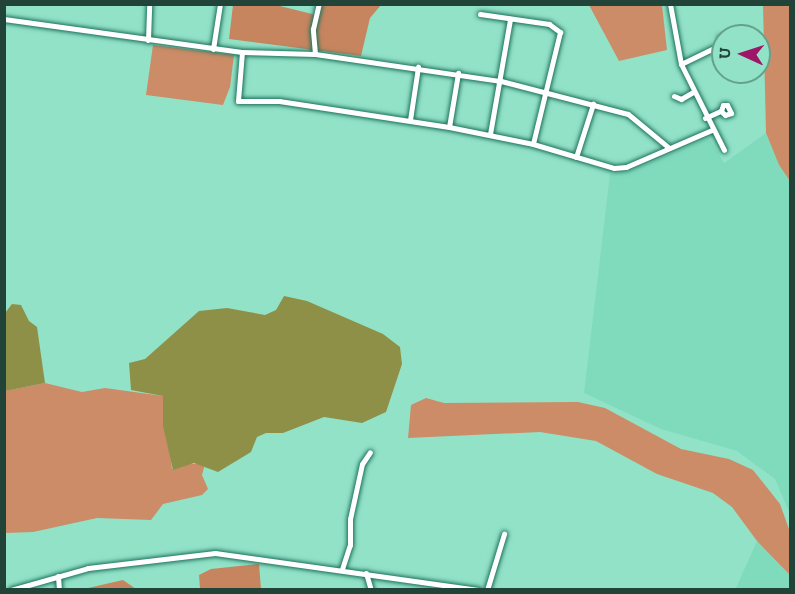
<!DOCTYPE html>
<style>
body{margin:0}
#map{position:relative;width:795px;height:594px;overflow:hidden;background:#92e2c7;font-family:"Zilla Slab",serif}
div>[style]{position:absolute}
[style*='--x']{left:calc(var(--x)*1px);top:calc(var(--y)*1px);width:calc(var(--w)*1px);rotate:calc(var(--a)*1deg)}
.built>*{inset:0;background:#80dbbc}
.green>*{inset:0;background:#cc8c67}
.forest>*{inset:0;background:#c7855f}
.water>*{inset:0;background:#8e9047}
.roads{filter:drop-shadow(0 0 2px #1d735c) drop-shadow(0 0 2px #1d735c)}
.minor>*{height:5px;margin:-2.5px;padding:0 2.5px;transform-origin:2.5px;border-radius:2.5px;background:#fff}
span{translate:-50% -50%;white-space:nowrap;text-align:center;line-height:1.15;-webkit-text-stroke:6px #92e2c7;paint-order:stroke}
.frame{position:absolute;inset:0;border:6px solid #214338;pointer-events:none}
.north{position:absolute;left:711px;top:24px;width:60px;height:60px;box-sizing:border-box;background:#92e2c7;border:2px solid #65a28e;border-radius:50%;rotate:273deg;font-size:16px;font-weight:700;line-height:24px;text-align:center;color:#214338}
.north::after{content:'';display:block;margin:auto;width:21px;height:27px;background:#9d1667;clip-path:polygon(50% 0,100% 100%,50% 72%,0 100%)}
</style>
<div id="map">
<div class="built">
<div style="clip-path:polygon(766px 133px,779px 165px,790px 181px,790px 514px,775px 479px,737px 451px,661px 429px,584px 393px,610px 174px,628px 172px,709px 138px,724px 163px)"></div>
<div style="clip-path:polygon(757px 541px,790px 573px,790px 589px,735px 590px)"></div>
</div>
<div class="green">
<div style="clip-path:polygon(589px 5px,662px 5px,667px 50px,619px 61px)"></div>
<div style="clip-path:polygon(763px 5px,790px 5px,790px 181px,779px 165px,766px 133px)"></div>
<div style="clip-path:polygon(153px 45px,234px 55px,230px 87px,223px 105px,146px 95px)"></div>
<div style="clip-path:polygon(45px 383px,82px 392px,105px 388px,163px 396px,172px 469px,183px 464px,205px 464px,202px 475px,208px 489px,202px 495px,163px 504px,151px 520px,97px 518px,33px 532px,5px 533px,4px 391px)"></div>
<div style="clip-path:polygon(426px 398px,444px 403px,578px 402px,605px 408px,681px 449px,729px 459px,753px 470px,780px 504px,790px 532px,790px 575px,757px 541px,732px 507px,713px 493px,657px 474px,596px 441px,540px 432px,408px 438px,411px 405px)"></div>
</div>
<div class="forest">
<div style="clip-path:polygon(233px 5px,276px 5px,316px 15px,319px 5px,381px 5px,370px 18px,361px 56px,229px 39px)"></div>
<div style="clip-path:polygon(259px 564px,261px 589px,200px 589px,199px 575px,211px 569px)"></div>
<div style="clip-path:polygon(123px 580px,136px 589px,89px 589px,88px 588px)"></div>
</div>
<div class="water">
<div style="clip-path:polygon(284px 296px,307px 301px,383px 334px,400px 347px,402px 364px,386px 412px,362px 423px,324px 417px,283px 433px,266px 433px,257px 437px,251px 452px,218px 472px,194px 463px,173px 470px,163px 426px,163px 396px,131px 390px,129px 363px,145px 359px,199px 311px,227px 308px,265px 315px,276px 310px)"></div>
<div style="clip-path:polygon(12px 304px,21px 305px,29px 321px,37px 327px,45px 383px,5px 391px,5px 313px)"></div>
</div>
<div class="roads">
<div class="minor">
<div style="--x:670;--y:4;--w:61;--a:79.6"></div>
<div style="--x:681;--y:64;--w:96;--a:63.4"></div>
<div style="--x:480;--y:14;--w:70;--a:8.2"></div>
<div style="--x:549;--y:24;--w:14;--a:36"></div>
<div style="--x:560;--y:32;--w:115;--a:103.6"></div>
<div style="--x:4;--y:19;--w:240;--a:7.9"></div>
<div style="--x:242;--y:52;--w:73;--a:1.6"></div>
<div style="--x:315;--y:54;--w:188;--a:8.3"></div>
<div style="--x:501;--y:81;--w:131;--a:14.6"></div>
<div style="--x:628;--y:114;--w:52;--a:39.5"></div>
<div style="--x:148;--y:40;--w:36;--a:-88"></div>
<div style="--x:723;--y:48;--w:10;--a:-107"></div>
<div style="--x:720;--y:38;--w:9;--a:-13"></div>
<div style="--x:213;--y:49;--w:46;--a:-81.2"></div>
<div style="--x:242;--y:52;--w:49;--a:94.7"></div>
<div style="--x:238;--y:101;--w:41;--a:0"></div>
<div style="--x:279;--y:101;--w:172;--a:8.7"></div>
<div style="--x:449;--y:127;--w:86;--a:11.4"></div>
<div style="--x:533;--y:144;--w:84;--a:16.5"></div>
<div style="--x:614;--y:168;--w:12;--a:-5"></div>
<div style="--x:626;--y:167;--w:94;--a:-23.3"></div>
<div style="--x:315;--y:54;--w:25;--a:-95"></div>
<div style="--x:313;--y:29;--w:26;--a:-77"></div>
<div style="--x:681;--y:64;--w:43;--a:-26"></div>
<div style="--x:674;--y:96;--w:8;--a:23"></div>
<div style="--x:681;--y:99;--w:14;--a:-30"></div>
<div style="--x:723;--y:105;--w:4;--a:0"></div>
<div style="--x:727;--y:105;--w:9;--a:63"></div>
<div style="--x:731;--y:113;--w:6;--a:162"></div>
<div style="--x:725;--y:115;--w:6;--a:-135"></div>
<div style="--x:721;--y:111;--w:6;--a:-72"></div>
<div style="--x:705;--y:118;--w:17;--a:-24"></div>
<div style="--x:410;--y:120;--w:54;--a:-81.4"></div>
<div style="--x:449;--y:127;--w:55;--a:-80.5"></div>
<div style="--x:490;--y:134;--w:117;--a:-80.1"></div>
<div style="--x:576;--y:157;--w:56;--a:-72.2"></div>
<div style="--x:342;--y:569;--w:25;--a:-72"></div>
<div style="--x:350;--y:545;--w:26;--a:-90"></div>
<div style="--x:350;--y:519;--w:56;--a:-77.7"></div>
<div style="--x:362;--y:464;--w:14;--a:-56"></div>
<div style="--x:366;--y:573;--w:18;--a:74"></div>
<div style="--x:58;--y:576;--w:14;--a:86"></div>
<div style="--x:11;--y:590;--w:80;--a:-15.9"></div>
<div style="--x:88;--y:568;--w:128;--a:-6.7"></div>
<div style="--x:215;--y:553;--w:266;--a:8"></div>
<div style="--x:487;--y:590;--w:59;--a:-73.1"></div>
</div>
</div>
<div class="frame"></div>
<div class="north">U</div>
</div>
